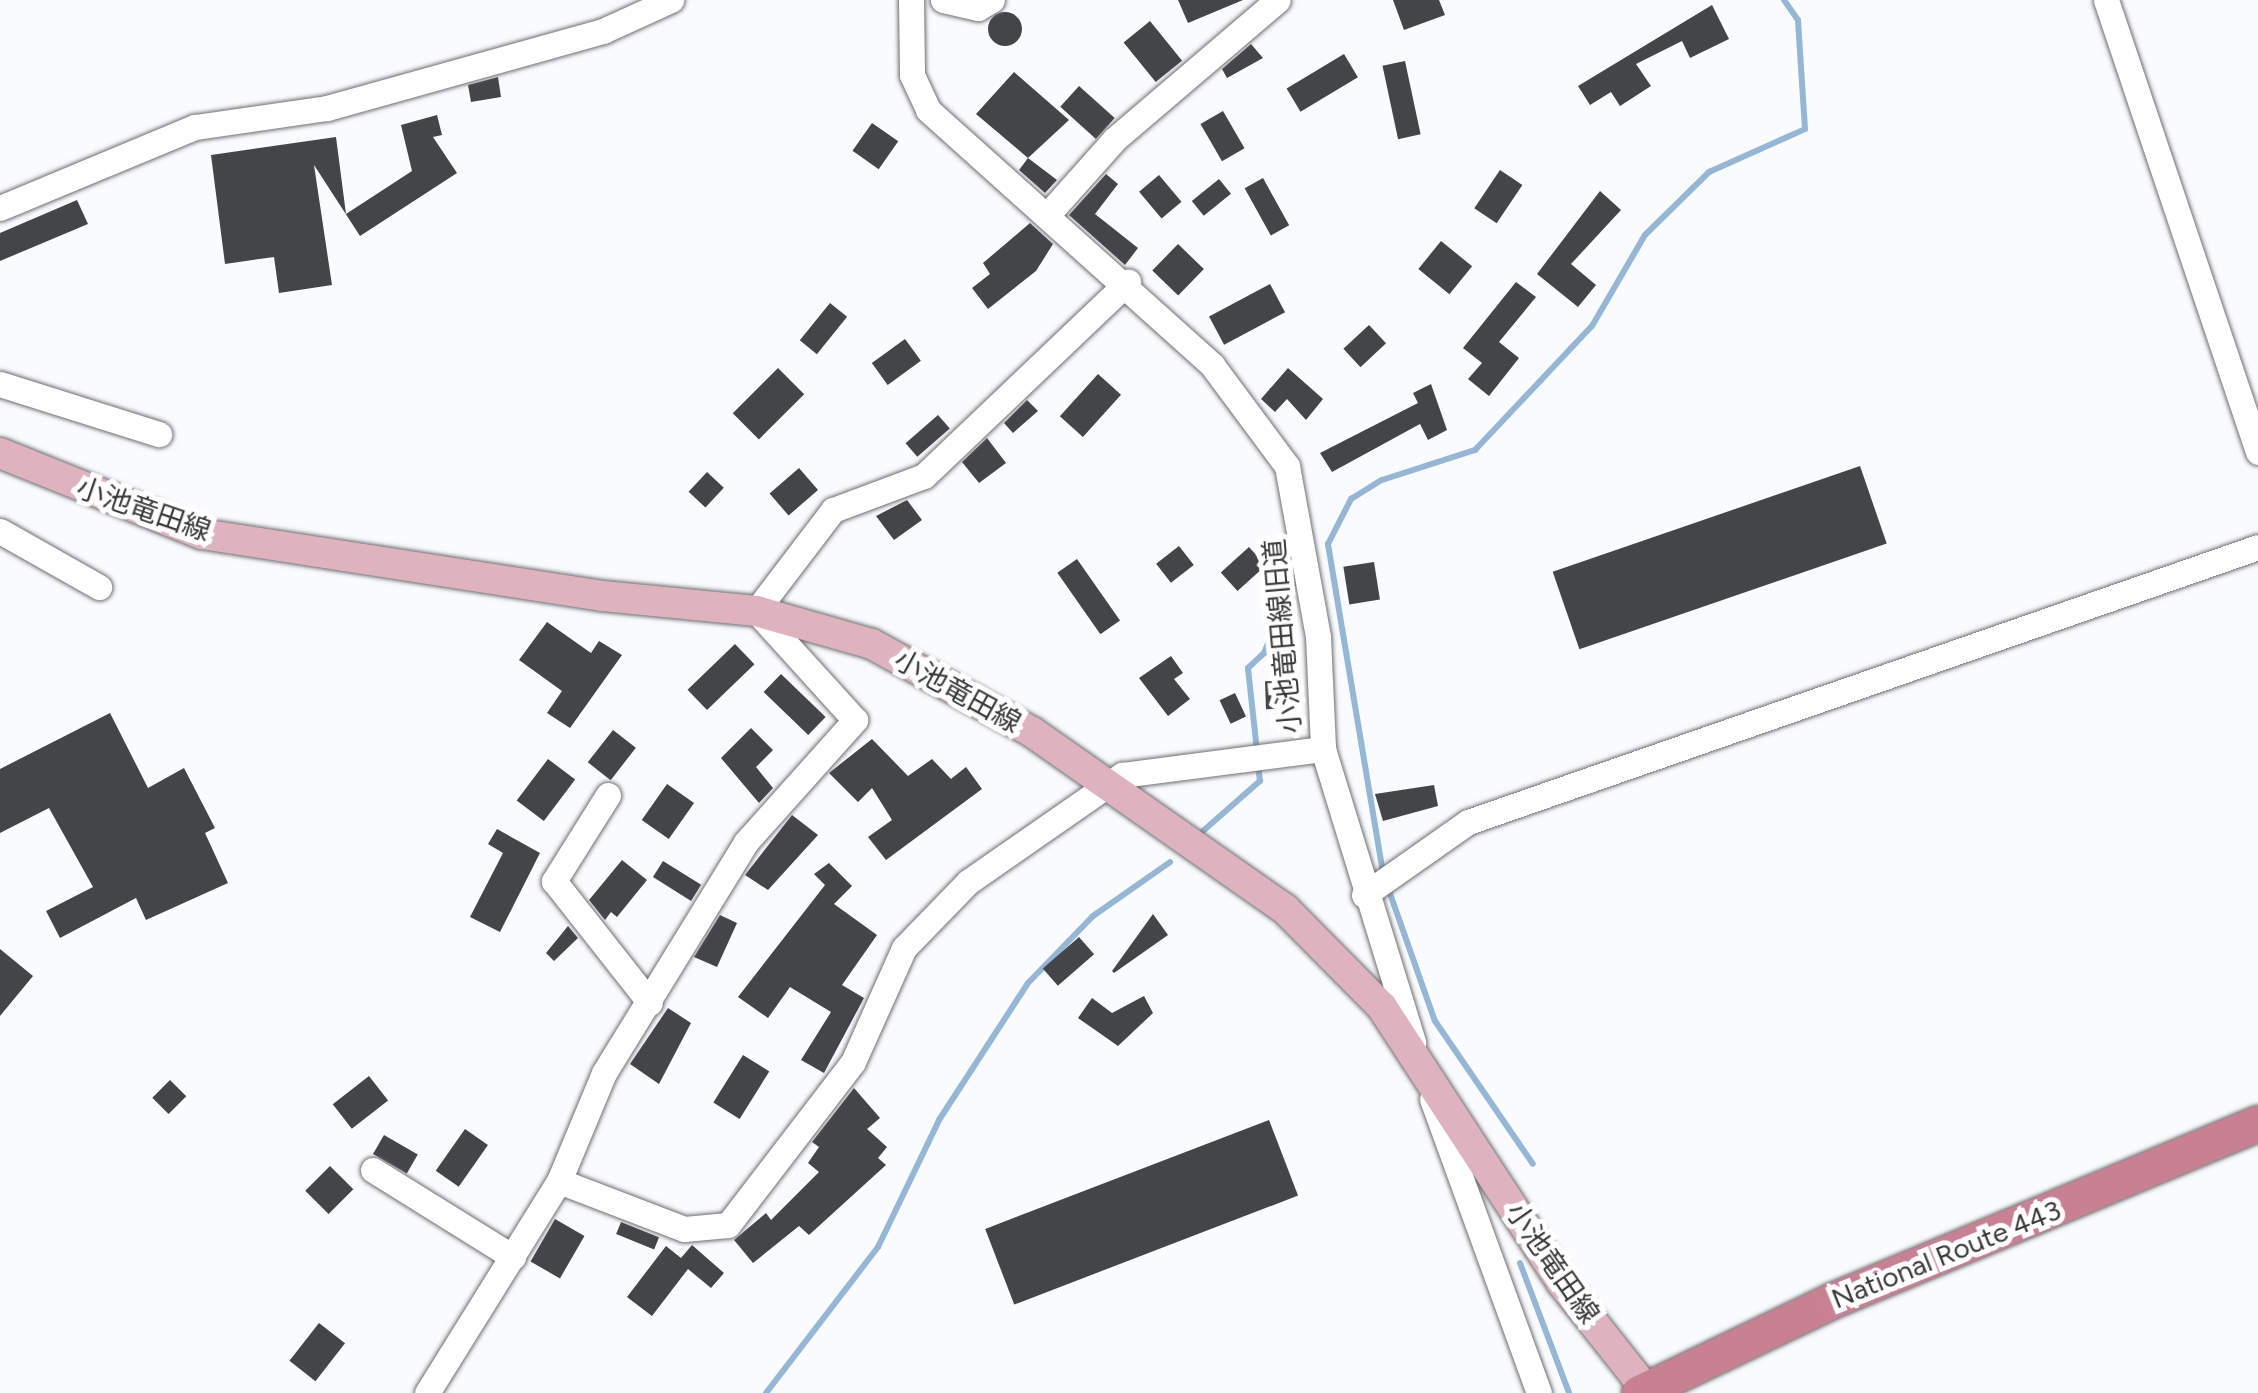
<!DOCTYPE html>
<meta charset="utf-8">
<style>
body{margin:0}
#map{position:relative;width:2258px;height:1393px;overflow:hidden;background:#fafbfd;font-family:Figtree,"Noto Sans JP",sans-serif}
div>[style]{position:absolute}
[style*='--x']{left:calc(var(--x)*1px);top:calc(var(--y)*1px);width:calc(var(--w)*1px);rotate:calc(var(--a)*1deg)}
.stream>*{height:6px;margin:-3px;padding:0 3px;transform-origin:3px;border-radius:3px;background:#96b6d5}
.building>*{inset:0;background:#444546;transform-origin:0 0}
.round{border-radius:50%}
.roads{filter:drop-shadow(0 0 2px #6e6f70) drop-shadow(0 0 2px #6e6f70)}
.minor>*{height:25px;margin:-12.5px;padding:0 12.5px;transform-origin:12.5px;border-radius:12.5px;background:#fff}
.major>*{height:30px;margin:-15px;padding:0 15px;transform-origin:15px;border-radius:15px;background:#deb3be}
.highway>*{height:35px;margin:-17.5px;padding:0 17.5px;transform-origin:17.5px;border-radius:17.5px;background:#c88192}
span{translate:-50% -50%;white-space:nowrap;text-align:center;line-height:1.15;-webkit-text-stroke:10px #fff;paint-order:stroke}
.street-label{font-size:28px;color:#38393a}
</style>
<div id="map">
<div class="stream">
<div style="--x:1257;--y:751;--w:83;--a:-96.2"></div>
<div style="--x:1248;--y:668;--w:22;--a:-43"></div>
<div style="--x:1264;--y:653;--w:87;--a:-67"></div>
<div style="--x:1203;--y:831;--w:76;--a:-41.3"></div>
<div style="--x:1260;--y:781;--w:17;--a:-97"></div>
<div style="--x:1383;--y:873;--w:334;--a:-99.5"></div>
<div style="--x:1328;--y:544;--w:51;--a:-62.9"></div>
<div style="--x:1351;--y:499;--w:36;--a:-32"></div>
<div style="--x:1382;--y:480;--w:98;--a:-17.9"></div>
<div style="--x:1475;--y:450;--w:170;--a:-46.7"></div>
<div style="--x:1592;--y:326;--w:105;--a:-59.8"></div>
<div style="--x:1645;--y:235;--w:90;--a:-44.5"></div>
<div style="--x:1709;--y:172;--w:105;--a:-24.1"></div>
<div style="--x:1805;--y:129;--w:109;--a:-93.7"></div>
<div style="--x:1798;--y:20;--w:24;--a:-125"></div>
<div style="--x:1387;--y:885;--w:144;--a:70.6"></div>
<div style="--x:1435;--y:1021;--w:173;--a:55.6"></div>
<div style="--x:1520;--y:1263;--w:139;--a:69.3"></div>
<div style="--x:766;--y:1393;--w:184;--a:-52.5"></div>
<div style="--x:878;--y:1247;--w:141;--a:-64.3"></div>
<div style="--x:939;--y:1120;--w:163;--a:-57"></div>
<div style="--x:1028;--y:983;--w:93;--a:-45.9"></div>
<div style="--x:1093;--y:916;--w:94;--a:-35"></div>
</div>
<div class="building">
<div style="clip-path:polygon(1178px 0,1243px 0,1188px 23px)"></div>
<div style="clip-path:polygon(1393px 0,1439px 0,1445px 15px,1404px 30px)"></div>
<div style="clip-path:polygon(1712px 5px,1729px 39px,1690px 58px,1682px 41px,1636px 64px,1651px 86px,1620px 106px,1611px 92px,1590px 105px,1578px 86px)"></div>
<div class="round" style="left:988px;top:12px;width:34px;height:34px"></div>
<div style="left:1150px;top:21px;width:51px;height:34px;rotate:51deg"></div>
<div style="clip-path:polygon(1251px 44px,1263px 58px,1227px 78px,1222px 69px)"></div>
<div style="left:1344px;top:54px;width:27px;height:67px;rotate:59deg"></div>
<div style="left:1405px;top:61px;width:75px;height:23px;rotate:78deg"></div>
<div style="clip-path:polygon(1014px 72px,1069px 120px,1028px 158px,1057px 180px,1045px 193px,1019px 170px,1028px 158px,976px 114px)"></div>
<div style="clip-path:polygon(498px 77px,501px 97px,471px 102px,468px 85px)"></div>
<div style="left:1079px;top:86px;width:48px;height:28px;rotate:42deg"></div>
<div style="left:1223px;top:111px;width:43px;height:26px;rotate:60deg"></div>
<div style="clip-path:polygon(437px 115px,442px 135px,433px 137px,457px 173px,360px 236px,314px 165px,332px 285px,279px 293px,274px 257px,225px 264px,211px 155px,336px 137px,346px 214px,412px 171px,401px 125px)"></div>
<div style="left:872px;top:123px;width:32px;height:34px;rotate:35deg"></div>
<div style="left:1500px;top:170px;width:27px;height:46px;rotate:34deg"></div>
<div style="clip-path:polygon(1106px 174px,1118px 184px,1095px 214px,1138px 248px,1125px 265px,1069px 215px)"></div>
<div style="left:1159px;top:175px;width:35px;height:26px;rotate:50deg"></div>
<div style="left:1263px;top:178px;width:54px;height:21px;rotate:61deg"></div>
<div style="left:1219px;top:179px;width:19px;height:35px;rotate:51deg"></div>
<div style="clip-path:polygon(1600px 191px,1621px 210px,1571px 264px,1596px 285px,1578px 307px,1537px 274px)"></div>
<div style="clip-path:polygon(77px 200px,88px 224px,0 261px,0 233px)"></div>
<div style="clip-path:polygon(1030px 223px,1053px 244px,1036px 271px,988px 309px,972px 288px,990px 274px,983px 263px)"></div>
<div style="left:1441px;top:241px;width:40px;height:36px;rotate:39deg"></div>
<div style="left:1178px;top:244px;width:36px;height:37px;rotate:44deg"></div>
<div style="clip-path:polygon(1516px 282px,1536px 297px,1499px 342px,1519px 358px,1489px 396px,1468px 379px,1482px 363px,1463px 348px)"></div>
<div style="left:1270px;top:284px;width:32px;height:69px;rotate:62deg"></div>
<div style="left:830px;top:303px;width:22px;height:48px;rotate:39deg"></div>
<div style="left:1369px;top:325px;width:25px;height:35px;rotate:47deg"></div>
<div style="left:905px;top:339px;width:27px;height:41px;rotate:54deg"></div>
<div style="left:778px;top:368px;width:37px;height:64px;rotate:45deg"></div>
<div style="clip-path:polygon(1288px 368px,1323px 399px,1306px 420px,1287px 399px,1275px 412px,1261px 399px)"></div>
<div style="left:1098px;top:374px;width:31px;height:57px;rotate:42deg"></div>
<div style="clip-path:polygon(1431px 384px,1447px 430px,1428px 440px,1420px 424px,1332px 472px,1320px 453px,1418px 403px,1413px 393px)"></div>
<div style="clip-path:polygon(1027px 400px,1038px 411px,1013px 433px,1004px 423px)"></div>
<div style="left:938px;top:415px;width:18px;height:43px;rotate:49deg"></div>
<div style="clip-path:polygon(987px 438px,1006px 463px,979px 483px,962px 462px)"></div>
<div style="left:1860px;top:466px;width:82px;height:325px;rotate:71deg"></div>
<div style="left:799px;top:468px;width:29px;height:39px;rotate:49deg"></div>
<div style="left:707px;top:472px;width:23px;height:27px;rotate:43deg"></div>
<div style="clip-path:polygon(907px 500px,922px 520px,894px 540px,876px 516px)"></div>
<div style="left:1179px;top:546px;width:24px;height:29px;rotate:52deg"></div>
<div style="left:1249px;top:547px;width:25px;height:38px;rotate:48deg"></div>
<div style="left:1077px;top:559px;width:75px;height:24px;rotate:55deg"></div>
<div style="left:1374px;top:562px;width:38px;height:31px;rotate:81deg"></div>
<div style="clip-path:polygon(547px 622px,591px 653px,599px 641px,622px 655px,570px 728px,547px 713px,562px 691px,519px 660px)"></div>
<div style="left:735px;top:644px;width:28px;height:66px;rotate:46deg"></div>
<div style="clip-path:polygon(1171px 656px,1183px 673px,1174px 679px,1190px 699px,1168px 716px,1139px 678px)"></div>
<div style="left:781px;top:674px;width:62px;height:25px;rotate:44deg"></div>
<div style="left:1299px;top:680px;width:28px;height:34px;rotate:88deg"></div>
<div style="left:1235px;top:693px;width:26px;height:17px;rotate:65deg"></div>
<div style="clip-path:polygon(110px 713px,148px 788px,184px 768px,215px 828px,205px 833px,228px 883px,146px 920px,136px 898px,60px 938px,46px 911px,93px 887px,49px 808px,0 833px,0 769px)"></div>
<div style="clip-path:polygon(751px 728px,773px 750px,756px 767px,773px 788px,759px 803px,721px 758px)"></div>
<div style="left:613px;top:730px;width:29px;height:41px;rotate:38deg"></div>
<div style="clip-path:polygon(872px 739px,908px 776px,932px 759px,951px 779px,966px 767px,982px 789px,886px 860px,868px 837px,892px 820px,872px 788px,858px 802px,829px 773px)"></div>
<div style="left:548px;top:759px;width:34px;height:52px;rotate:37deg"></div>
<div style="left:667px;top:784px;width:33px;height:44px;rotate:35deg"></div>
<div style="clip-path:polygon(1434px 785px,1438px 806px,1383px 821px,1375px 794px)"></div>
<div style="clip-path:polygon(792px 815px,818px 835px,768px 890px,745px 875px)"></div>
<div style="clip-path:polygon(497px 829px,540px 853px,500px 932px,470px 917px,503px 853px,488px 844px)"></div>
<div style="clip-path:polygon(622px 860px,647px 880px,617px 917px,611px 912px,605px 920px,589px 900px)"></div>
<div style="left:663px;top:861px;width:45px;height:19px;rotate:32deg"></div>
<div style="clip-path:polygon(829px 863px,852px 886px,834px 904px,877px 935px,842px 985px,864px 998px,824px 1073px,801px 1060px,831px 1012px,790px 987px,768px 1018px,738px 997px,825px 885px,814px 874px)"></div>
<div style="clip-path:polygon(1153px 914px,1168px 935px,1114px 973px,1112px 971px)"></div>
<div style="clip-path:polygon(720px 915px,737px 923px,717px 967px,694px 957px)"></div>
<div style="clip-path:polygon(568px 926px,578px 938px,554px 961px,546px 953px)"></div>
<div style="left:1079px;top:937px;width:23px;height:48px;rotate:49deg"></div>
<div style="clip-path:polygon(0 949px,33px 976px,0 1016px)"></div>
<div style="clip-path:polygon(1144px 996px,1153px 1013px,1118px 1046px,1078px 1018px,1092px 998px,1112px 1013px)"></div>
<div style="clip-path:polygon(668px 1008px,691px 1023px,659px 1084px,630px 1064px)"></div>
<div style="left:743px;top:1055px;width:31px;height:56px;rotate:32deg"></div>
<div style="left:369px;top:1076px;width:31px;height:46px;rotate:52deg"></div>
<div style="left:170px;top:1080px;width:23px;height:25px;rotate:45deg"></div>
<div style="clip-path:polygon(854px 1088px,880px 1118px,867px 1129px,887px 1147px,878px 1158px,886px 1165px,809px 1235px,799px 1226px,753px 1263px,734px 1240px,766px 1213px,771px 1220px,819px 1172px,808px 1163px,819px 1147px,812px 1142px)"></div>
<div style="left:1269px;top:1120px;width:81px;height:304px;rotate:69deg"></div>
<div style="left:465px;top:1129px;width:28px;height:51px;rotate:35deg"></div>
<div style="left:384px;top:1135px;width:39px;height:22px;rotate:30deg"></div>
<div style="left:330px;top:1166px;width:33px;height:35px;rotate:45deg"></div>
<div style="left:555px;top:1219px;width:34px;height:49px;rotate:30deg"></div>
<div style="left:621px;top:1222px;width:41px;height:13px;rotate:22deg"></div>
<div style="clip-path:polygon(692px 1245px,724px 1273px,711px 1288px,688px 1269px,652px 1316px,627px 1297px,666px 1246px,681px 1258px)"></div>
<div style="left:319px;top:1323px;width:33px;height:48px;rotate:38deg"></div>
</div>
<div class="roads">
<div class="minor">
<div style="--x:911;--y:0;--w:75;--a:89.2"></div>
<div style="--x:912;--y:75;--w:38;--a:65"></div>
<div style="--x:928;--y:110;--w:382;--a:41.9"></div>
<div style="--x:1212;--y:365;--w:126;--a:53.4"></div>
<div style="--x:1287;--y:466;--w:174;--a:79.7"></div>
<div style="--x:1318;--y:637;--w:112;--a:87.4"></div>
<div style="--x:1323;--y:749;--w:307;--a:72.9"></div>
<div style="--x:943;--y:0;--w:36;--a:13"></div>
<div style="--x:978;--y:8;--w:16;--a:-30"></div>
<div style="--x:2106;--y:0;--w:477;--a:71.4"></div>
<div style="--x:0;--y:208;--w:211;--a:-22.6"></div>
<div style="--x:195;--y:127;--w:133;--a:-8.2"></div>
<div style="--x:327;--y:108;--w:287;--a:-15.6"></div>
<div style="--x:603;--y:31;--w:75;--a:-24.5"></div>
<div style="--x:1049;--y:213;--w:99;--a:-48.3"></div>
<div style="--x:1115;--y:139;--w:214;--a:-40.5"></div>
<div style="--x:0;--y:384;--w:167;--a:17.5"></div>
<div style="--x:0;--y:531;--w:114;--a:29.5"></div>
<div style="--x:608;--y:795;--w:102;--a:122.1"></div>
<div style="--x:554;--y:881;--w:155;--a:51.8"></div>
<div style="--x:1364;--y:895;--w:127;--a:-35.1"></div>
<div style="--x:1468;--y:822;--w:836;--a:-19.19"></div>
<div style="--x:1432;--y:1099;--w:313;--a:70"></div>
<div style="--x:373;--y:1170;--w:165;--a:31.9"></div>
<div style="--x:559;--y:1181;--w:134;--a:21"></div>
<div style="--x:684;--y:1229;--w:44;--a:-5.2"></div>
<div style="--x:728;--y:1225;--w:205;--a:-52.5"></div>
<div style="--x:853;--y:1062;--w:125;--a:-65.9"></div>
<div style="--x:904;--y:948;--w:92;--a:-45.9"></div>
<div style="--x:968;--y:882;--w:188;--a:-34.8"></div>
<div style="--x:1122;--y:775;--w:203;--a:-7.4"></div>
<div style="--x:427;--y:1393;--w:250;--a:-58.1"></div>
<div style="--x:559;--y:1181;--w:117;--a:-67.4"></div>
<div style="--x:604;--y:1073;--w:271;--a:-58.4"></div>
<div style="--x:746;--y:842;--w:164;--a:-48.2"></div>
<div style="--x:855;--y:720;--w:147;--a:-132.2"></div>
<div style="--x:756;--y:611;--w:127;--a:-52.7"></div>
<div style="--x:833;--y:510;--w:97;--a:-20.5"></div>
<div style="--x:924;--y:476;--w:282;--a:-43.6"></div>
</div>
<div class="major">
<div style="--x:0;--y:453;--w:218;--a:21.9"></div>
<div style="--x:202;--y:534;--w:406;--a:8.8"></div>
<div style="--x:603;--y:596;--w:154;--a:5.6"></div>
<div style="--x:756;--y:611;--w:121;--a:15.9"></div>
<div style="--x:872;--y:644;--w:183;--a:28.8"></div>
<div style="--x:1032;--y:732;--w:309;--a:35"></div>
<div style="--x:1285;--y:909;--w:138;--a:45.3"></div>
<div style="--x:1382;--y:1007;--w:328;--a:56.9"></div>
<div style="--x:1561;--y:1282;--w:135;--a:51.6"></div>
</div>
<div class="highway">
<div style="--x:1639;--y:1393;--w:215;--a:-25.6"></div>
<div style="--x:1833;--y:1300;--w:460;--a:-22.6"></div>
</div>
</div>
<div class="street-label">
<span style="left:144px;top:509px;rotate:19deg">小池竜田線</span>
<span style="left:1282px;top:636px;rotate:-95deg">小池竜田線旧道</span>
<span style="left:958px;top:691px;rotate:29deg">小池竜田線</span>
<span style="left:1946px;top:1254px;rotate:-22deg">National Route 443</span>
<span style="left:1553px;top:1263px;rotate:55deg">小池竜田線</span>
</div>
</div>
